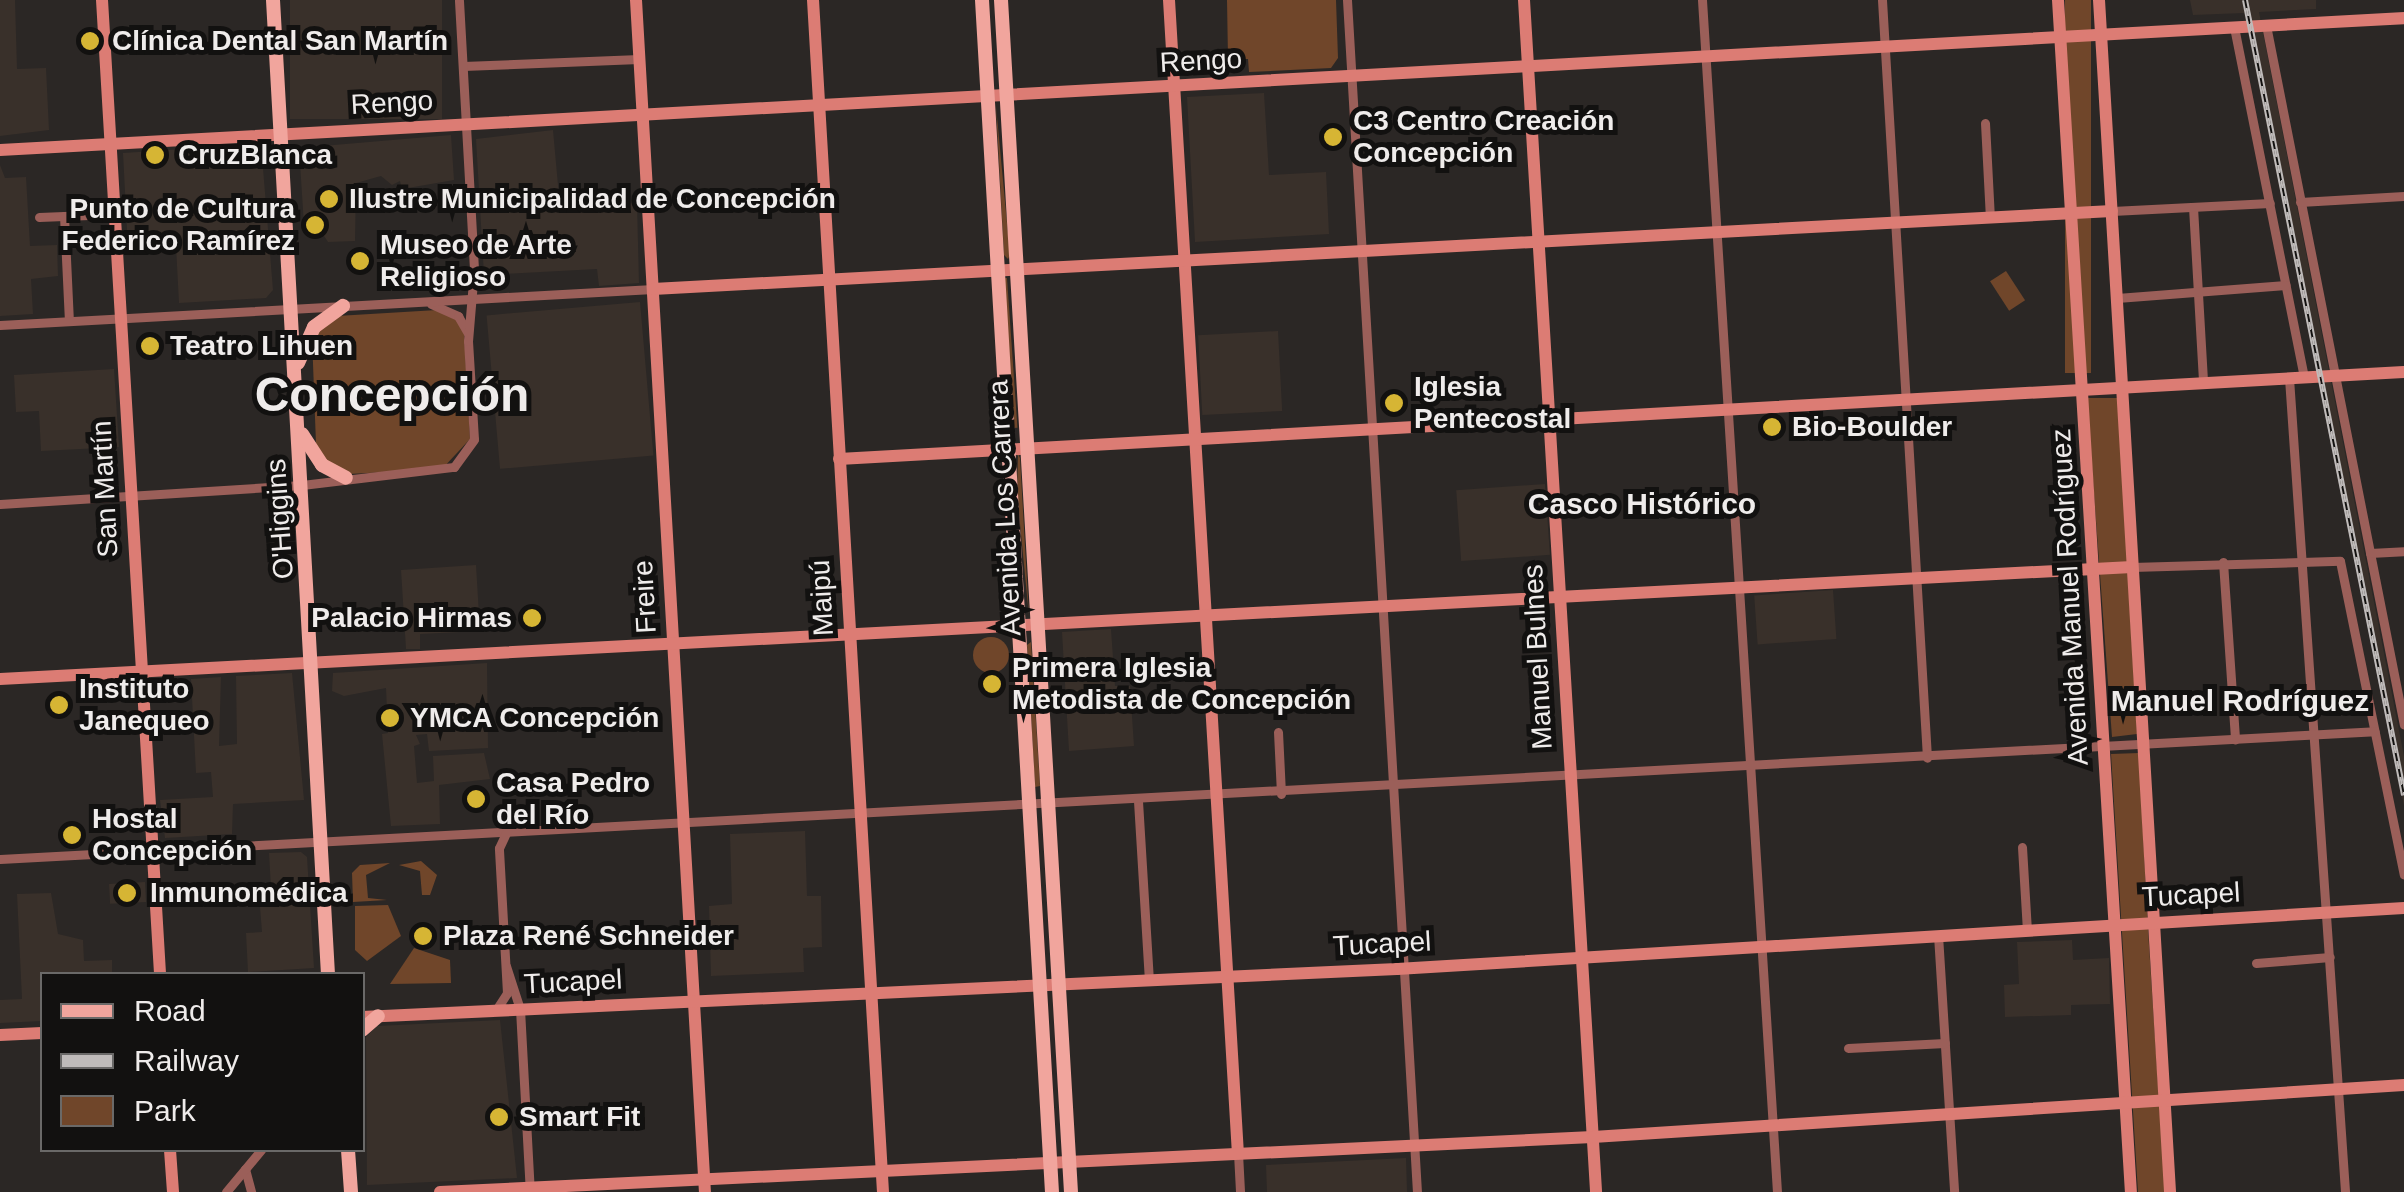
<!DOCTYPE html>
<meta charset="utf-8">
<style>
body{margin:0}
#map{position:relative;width:2404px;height:1192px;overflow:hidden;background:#2b2725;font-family:Helvetica,sans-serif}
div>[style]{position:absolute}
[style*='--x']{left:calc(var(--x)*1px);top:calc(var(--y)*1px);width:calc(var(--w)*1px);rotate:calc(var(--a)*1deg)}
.built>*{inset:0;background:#39302a;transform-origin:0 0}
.green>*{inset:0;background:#70462a;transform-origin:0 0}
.round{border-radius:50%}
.water>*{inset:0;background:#000d3d}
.street>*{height:9px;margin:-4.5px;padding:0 4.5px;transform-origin:4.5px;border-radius:4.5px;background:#9b5f59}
.secondary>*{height:12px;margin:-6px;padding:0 6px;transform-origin:6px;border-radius:6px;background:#dc7c74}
.primary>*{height:14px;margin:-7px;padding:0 7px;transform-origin:7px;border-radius:7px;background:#f1a59d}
.rail>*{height:6px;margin-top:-3px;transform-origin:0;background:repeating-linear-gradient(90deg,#121110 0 8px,#bfbbba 0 16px);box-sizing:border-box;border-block:2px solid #bfbbba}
.dots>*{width:28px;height:28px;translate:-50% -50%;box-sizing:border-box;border:5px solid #121110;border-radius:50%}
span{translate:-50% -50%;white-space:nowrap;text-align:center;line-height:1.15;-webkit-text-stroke:10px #121110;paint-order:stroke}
.poi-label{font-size:28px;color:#efeceb;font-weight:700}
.left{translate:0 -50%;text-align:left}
.right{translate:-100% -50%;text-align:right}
.street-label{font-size:28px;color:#efeceb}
.neighbourhood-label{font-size:30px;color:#efeceb;font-weight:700}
.town-label{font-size:48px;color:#efeceb;font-weight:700}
.legend{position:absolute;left:40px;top:972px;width:325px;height:180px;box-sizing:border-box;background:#121110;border:2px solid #6a6968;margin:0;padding:12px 18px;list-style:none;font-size:30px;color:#efeceb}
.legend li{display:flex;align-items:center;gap:20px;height:50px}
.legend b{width:50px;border:2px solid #6a6968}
</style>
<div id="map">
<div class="built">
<div style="clip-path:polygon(0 0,15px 0,17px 69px,46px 68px,49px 130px,0 136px)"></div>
<div style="left:290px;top:0;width:152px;height:119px"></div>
<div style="clip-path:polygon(2190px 0,2316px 0,2316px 9px,2259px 12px,2404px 756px,2404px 806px,2244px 13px,2193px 15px)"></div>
<div style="clip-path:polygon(1264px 93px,1269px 175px,1326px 172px,1329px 234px,1195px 242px,1187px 97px)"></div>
<div style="clip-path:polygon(553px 130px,560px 207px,637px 203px,639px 283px,599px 286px,597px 269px,484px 275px,476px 139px)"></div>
<div style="clip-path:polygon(451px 135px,454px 180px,402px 189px,400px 181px,392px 185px,381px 176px,356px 183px,355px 241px,328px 242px,320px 230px,304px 225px,299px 148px)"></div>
<div style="clip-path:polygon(261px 144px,273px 290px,266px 298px,179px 303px,176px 246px,128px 249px,123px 153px)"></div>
<div style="clip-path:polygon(0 165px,5px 178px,26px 177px,30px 246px,57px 245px,58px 276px,31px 279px,33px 314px,0 316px)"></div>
<div style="left:640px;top:302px;width:154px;height:154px;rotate:85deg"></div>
<div style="left:1278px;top:331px;width:80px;height:80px;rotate:87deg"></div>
<div style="clip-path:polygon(114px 369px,119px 447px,41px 451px,39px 411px,16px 412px,14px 375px)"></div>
<div style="left:1545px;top:484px;width:71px;height:89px;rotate:86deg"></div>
<div style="clip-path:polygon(476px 565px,480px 631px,420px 634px,420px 649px,406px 649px,401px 570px)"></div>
<div style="left:1833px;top:590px;width:49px;height:79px;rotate:86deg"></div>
<div style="clip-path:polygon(1111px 629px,1115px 686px,1130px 686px,1134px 746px,1069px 751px,1062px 632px)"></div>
<div style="clip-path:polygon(487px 663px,488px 748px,429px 751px,427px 734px,416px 735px,420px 744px,414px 746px,417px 783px,434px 781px,433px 756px,484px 753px,490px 779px,439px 785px,440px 824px,391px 826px,382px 734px,388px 733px,386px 688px,344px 696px,332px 691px,333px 673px)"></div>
<div style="clip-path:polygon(292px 673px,304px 800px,233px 804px,232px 834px,165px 838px,160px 800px,213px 797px,211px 772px,196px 773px,191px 679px,221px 677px,219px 746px,237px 744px,236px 676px)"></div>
<div style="clip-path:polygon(805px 831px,807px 896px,821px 896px,822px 947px,803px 948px,804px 972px,711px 976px,709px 906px,732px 904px,730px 834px)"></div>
<div style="clip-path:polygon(301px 852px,307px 857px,314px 968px,248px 972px,246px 933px,262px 932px,260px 907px,272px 905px,269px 853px)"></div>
<div style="left:145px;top:882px;width:20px;height:36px;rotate:87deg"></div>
<div style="clip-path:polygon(51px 893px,58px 934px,83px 940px,84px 961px,112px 960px,112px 974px,42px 974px,42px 1021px,0 1023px,0 1000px,22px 999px,17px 894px)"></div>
<div style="clip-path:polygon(2072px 940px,2073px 960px,2109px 958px,2110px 1004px,2071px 1005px,2071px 1015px,2005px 1017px,2004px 985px,2019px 984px,2017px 942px)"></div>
<div style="clip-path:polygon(500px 1020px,517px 1178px,367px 1185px,366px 1037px,377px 1026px)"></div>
<div style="clip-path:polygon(1406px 1158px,1407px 1192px,1267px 1192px,1266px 1165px)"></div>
</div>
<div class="green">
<div style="clip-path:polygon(1227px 0,1336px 0,1338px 58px,1331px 68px,1249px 72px,1248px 59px,1228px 59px)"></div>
<div style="left:2065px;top:0;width:26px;height:373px"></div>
<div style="clip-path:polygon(996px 106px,1010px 255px,1008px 259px,1004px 255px)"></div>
<div style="left:2006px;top:271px;width:35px;height:19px;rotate:57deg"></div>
<div style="left:1007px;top:278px;width:150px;height:4px;rotate:86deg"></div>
<div style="clip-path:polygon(437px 310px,454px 316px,464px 331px,470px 439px,442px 469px,349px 474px,327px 465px,316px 444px,312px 337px,337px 316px)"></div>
<div style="clip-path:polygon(2087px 398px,2118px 398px,2137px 734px,2112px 737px)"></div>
<div style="clip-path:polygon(1018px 454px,1020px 458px,1029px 616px,1017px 493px)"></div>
<div class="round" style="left:973px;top:637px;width:36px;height:36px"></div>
<div style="clip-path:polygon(1031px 642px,1040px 786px,1035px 787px,1027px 645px)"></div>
<div style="clip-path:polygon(2139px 753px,2148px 930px,2165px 1192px,2138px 1192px,2111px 754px)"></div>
<div style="clip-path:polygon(421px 861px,437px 875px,430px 895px,422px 895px,420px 871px,399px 865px)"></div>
<div style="clip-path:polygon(390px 863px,366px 875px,368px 898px,387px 900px,353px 902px,352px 873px,360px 865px)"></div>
<div style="clip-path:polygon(388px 905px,401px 936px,367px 961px,355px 950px,355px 906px)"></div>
<div style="clip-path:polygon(414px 948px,450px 960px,451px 983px,390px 984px)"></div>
</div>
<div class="water">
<div class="round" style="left:380px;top:383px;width:24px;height:24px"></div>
</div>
<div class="street">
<div style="--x:1347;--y:0;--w:1194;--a:86.64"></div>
<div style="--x:1702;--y:0;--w:1194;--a:86.4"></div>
<div style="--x:1882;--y:0;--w:759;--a:86.6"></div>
<div style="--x:2266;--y:25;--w:713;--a:78.85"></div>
<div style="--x:2234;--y:27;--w:357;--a:78.7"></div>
<div style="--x:463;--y:66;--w:176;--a:-2.3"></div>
<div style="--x:1985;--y:123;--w:94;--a:87"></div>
<div style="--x:2300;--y:202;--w:104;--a:-3.3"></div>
<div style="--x:2193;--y:207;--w:175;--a:86.7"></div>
<div style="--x:2112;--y:211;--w:158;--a:-2.9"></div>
<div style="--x:64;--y:216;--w:105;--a:87.3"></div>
<div style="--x:39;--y:217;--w:75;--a:-2.3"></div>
<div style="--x:2117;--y:298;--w:169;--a:-4.4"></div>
<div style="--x:431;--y:304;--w:30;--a:24"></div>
<div style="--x:458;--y:316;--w:20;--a:60"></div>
<div style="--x:0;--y:325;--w:654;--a:-3.16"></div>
<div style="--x:2289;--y:378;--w:816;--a:86.06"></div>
<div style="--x:0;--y:504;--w:303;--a:-3.6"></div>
<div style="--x:302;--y:485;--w:153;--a:-6.8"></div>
<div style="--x:454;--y:467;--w:34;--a:-54"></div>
<div style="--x:474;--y:439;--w:98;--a:-93.5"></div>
<div style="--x:468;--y:341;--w:72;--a:-85.2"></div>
<div style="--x:474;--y:269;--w:269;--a:-93.2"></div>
<div style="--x:2370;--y:553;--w:34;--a:-3"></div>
<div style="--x:2223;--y:562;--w:178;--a:86.1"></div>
<div style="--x:2132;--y:567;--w:208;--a:-1.7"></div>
<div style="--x:2340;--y:561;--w:320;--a:78.5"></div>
<div style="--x:1278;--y:732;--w:62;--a:87.2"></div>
<div style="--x:1138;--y:801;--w:180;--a:86.5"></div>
<div style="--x:2022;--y:847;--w:83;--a:86.6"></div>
<div style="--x:0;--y:859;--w:2378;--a:-3.08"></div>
<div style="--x:1938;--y:935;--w:257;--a:86.4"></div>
<div style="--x:2256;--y:963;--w:74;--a:-4.6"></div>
<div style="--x:506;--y:966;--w:45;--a:72"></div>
<div style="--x:520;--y:1009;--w:182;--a:86.9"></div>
<div style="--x:496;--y:1010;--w:20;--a:-57"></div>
<div style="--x:507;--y:993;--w:145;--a:-93.2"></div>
<div style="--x:499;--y:848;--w:19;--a:-65"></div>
<div style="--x:1848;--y:1048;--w:97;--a:-3"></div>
<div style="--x:1238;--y:1153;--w:39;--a:87"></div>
<div style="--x:245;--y:1169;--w:24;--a:75"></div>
<div style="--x:226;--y:1192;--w:55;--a:-50.2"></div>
</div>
<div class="secondary">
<div style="--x:102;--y:0;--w:976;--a:86.59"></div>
<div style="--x:636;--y:0;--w:1194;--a:86.69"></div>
<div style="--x:813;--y:0;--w:1194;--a:86.64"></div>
<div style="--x:1169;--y:0;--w:1155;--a:86.58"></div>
<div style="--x:1524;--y:0;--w:1194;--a:86.54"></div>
<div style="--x:2058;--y:0;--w:1194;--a:86.5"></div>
<div style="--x:2099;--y:0;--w:1194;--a:86.59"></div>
<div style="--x:0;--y:150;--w:2408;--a:-3.14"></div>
<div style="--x:653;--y:289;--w:1461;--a:-3.06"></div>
<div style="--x:839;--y:459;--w:1567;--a:-3.18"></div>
<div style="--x:0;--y:679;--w:2135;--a:-3.01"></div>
<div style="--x:362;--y:1017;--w:1036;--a:-2.66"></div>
<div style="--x:1397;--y:969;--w:1009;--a:-3.47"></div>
<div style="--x:0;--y:1035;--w:42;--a:-2.7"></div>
<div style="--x:170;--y:1150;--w:42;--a:85.9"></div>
<div style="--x:440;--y:1192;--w:1154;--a:-2.73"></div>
<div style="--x:1593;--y:1137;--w:813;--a:-3.67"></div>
</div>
<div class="primary">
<div style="--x:273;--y:0;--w:976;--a:86.77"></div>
<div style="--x:982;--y:0;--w:1194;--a:86.64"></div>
<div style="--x:1001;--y:0;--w:1194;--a:86.64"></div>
<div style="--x:298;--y:363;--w:39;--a:-66"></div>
<div style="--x:314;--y:327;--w:36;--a:-36"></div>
<div style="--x:302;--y:434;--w:37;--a:57"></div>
<div style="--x:322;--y:465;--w:27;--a:28"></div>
<div style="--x:362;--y:1030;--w:21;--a:-41"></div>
<div style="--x:348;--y:1150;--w:42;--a:85.9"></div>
</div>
<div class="rail">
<div style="--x:2245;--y:0;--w:811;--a:78.69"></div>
</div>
<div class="dots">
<div style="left:90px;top:41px;background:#d6b534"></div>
<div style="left:1333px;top:137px;background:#d6b534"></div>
<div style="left:155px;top:155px;background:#d6b534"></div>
<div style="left:329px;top:199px;background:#d6b534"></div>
<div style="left:315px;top:225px;background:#d6b534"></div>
<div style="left:360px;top:261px;background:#d6b534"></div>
<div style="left:150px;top:346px;background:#d6b534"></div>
<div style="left:1394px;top:403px;background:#d6b534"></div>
<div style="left:1772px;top:427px;background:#d6b534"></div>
<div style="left:532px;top:618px;background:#d6b534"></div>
<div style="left:992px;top:684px;background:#d6b534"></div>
<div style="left:59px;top:705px;background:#d6b534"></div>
<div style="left:390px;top:718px;background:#d6b534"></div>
<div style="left:476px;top:799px;background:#d6b534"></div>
<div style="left:72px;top:835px;background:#d6b534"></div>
<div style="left:127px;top:893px;background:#d6b534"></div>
<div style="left:423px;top:936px;background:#d6b534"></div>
<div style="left:499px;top:1117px;background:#d6b534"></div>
</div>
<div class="poi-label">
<span class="left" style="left:112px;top:41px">Clínica Dental San Martín</span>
<span class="left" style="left:1353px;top:137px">C3 Centro Creación<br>Concepción</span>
<span class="left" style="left:178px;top:155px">CruzBlanca</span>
<span class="left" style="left:349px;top:199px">Ilustre Municipalidad de Concepción</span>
<span class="right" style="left:295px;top:225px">Punto de Cultura<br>Federico Ramírez</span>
<span class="left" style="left:380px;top:261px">Museo de Arte<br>Religioso</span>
<span class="left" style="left:170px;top:346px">Teatro Lihuen</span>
<span class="left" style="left:1414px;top:403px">Iglesia<br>Pentecostal</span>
<span class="left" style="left:1792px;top:427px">Bio-Boulder</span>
<span class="right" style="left:512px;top:618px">Palacio Hirmas</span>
<span class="left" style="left:1012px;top:684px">Primera Iglesia<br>Metodista de Concepción</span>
<span class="left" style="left:79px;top:705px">Instituto<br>Janequeo</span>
<span class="left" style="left:410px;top:718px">YMCA Concepción</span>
<span class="left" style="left:496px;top:799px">Casa Pedro<br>del Río</span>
<span class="left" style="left:92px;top:835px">Hostal<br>Concepción</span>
<span class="left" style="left:150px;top:893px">Inmunomédica</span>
<span class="left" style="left:443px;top:936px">Plaza René Schneider</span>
<span class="left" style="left:519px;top:1117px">Smart Fit</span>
</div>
<div class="street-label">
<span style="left:1201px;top:61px;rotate:-3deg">Rengo</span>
<span style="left:392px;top:103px;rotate:-3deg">Rengo</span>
<span style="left:105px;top:489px;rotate:-93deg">San Martín</span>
<span style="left:1005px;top:508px;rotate:-93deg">Avenida Los Carrera</span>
<span style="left:280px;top:519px;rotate:-94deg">O'Higgins</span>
<span style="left:645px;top:597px;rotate:-93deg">Freire</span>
<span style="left:2070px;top:597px;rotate:-93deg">Avenida Manuel Rodríguez</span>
<span style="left:822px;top:598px;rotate:-93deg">Maipú</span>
<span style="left:1538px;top:657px;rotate:-93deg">Manuel Bulnes</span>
<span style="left:2191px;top:895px;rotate:-3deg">Tucapel</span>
<span style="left:1382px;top:944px;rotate:-3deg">Tucapel</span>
<span style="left:573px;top:982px;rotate:-3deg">Tucapel</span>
</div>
<div class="neighbourhood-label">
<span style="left:1642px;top:504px">Casco Histórico</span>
<span style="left:2240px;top:701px">Manuel Rodríguez</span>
</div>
<div class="town-label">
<span style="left:392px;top:395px">Concepción</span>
</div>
<ul class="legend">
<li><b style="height:12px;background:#f1a59d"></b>Road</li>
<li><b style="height:12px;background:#bfbbba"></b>Railway</li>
<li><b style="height:28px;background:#70462a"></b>Park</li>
</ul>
</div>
